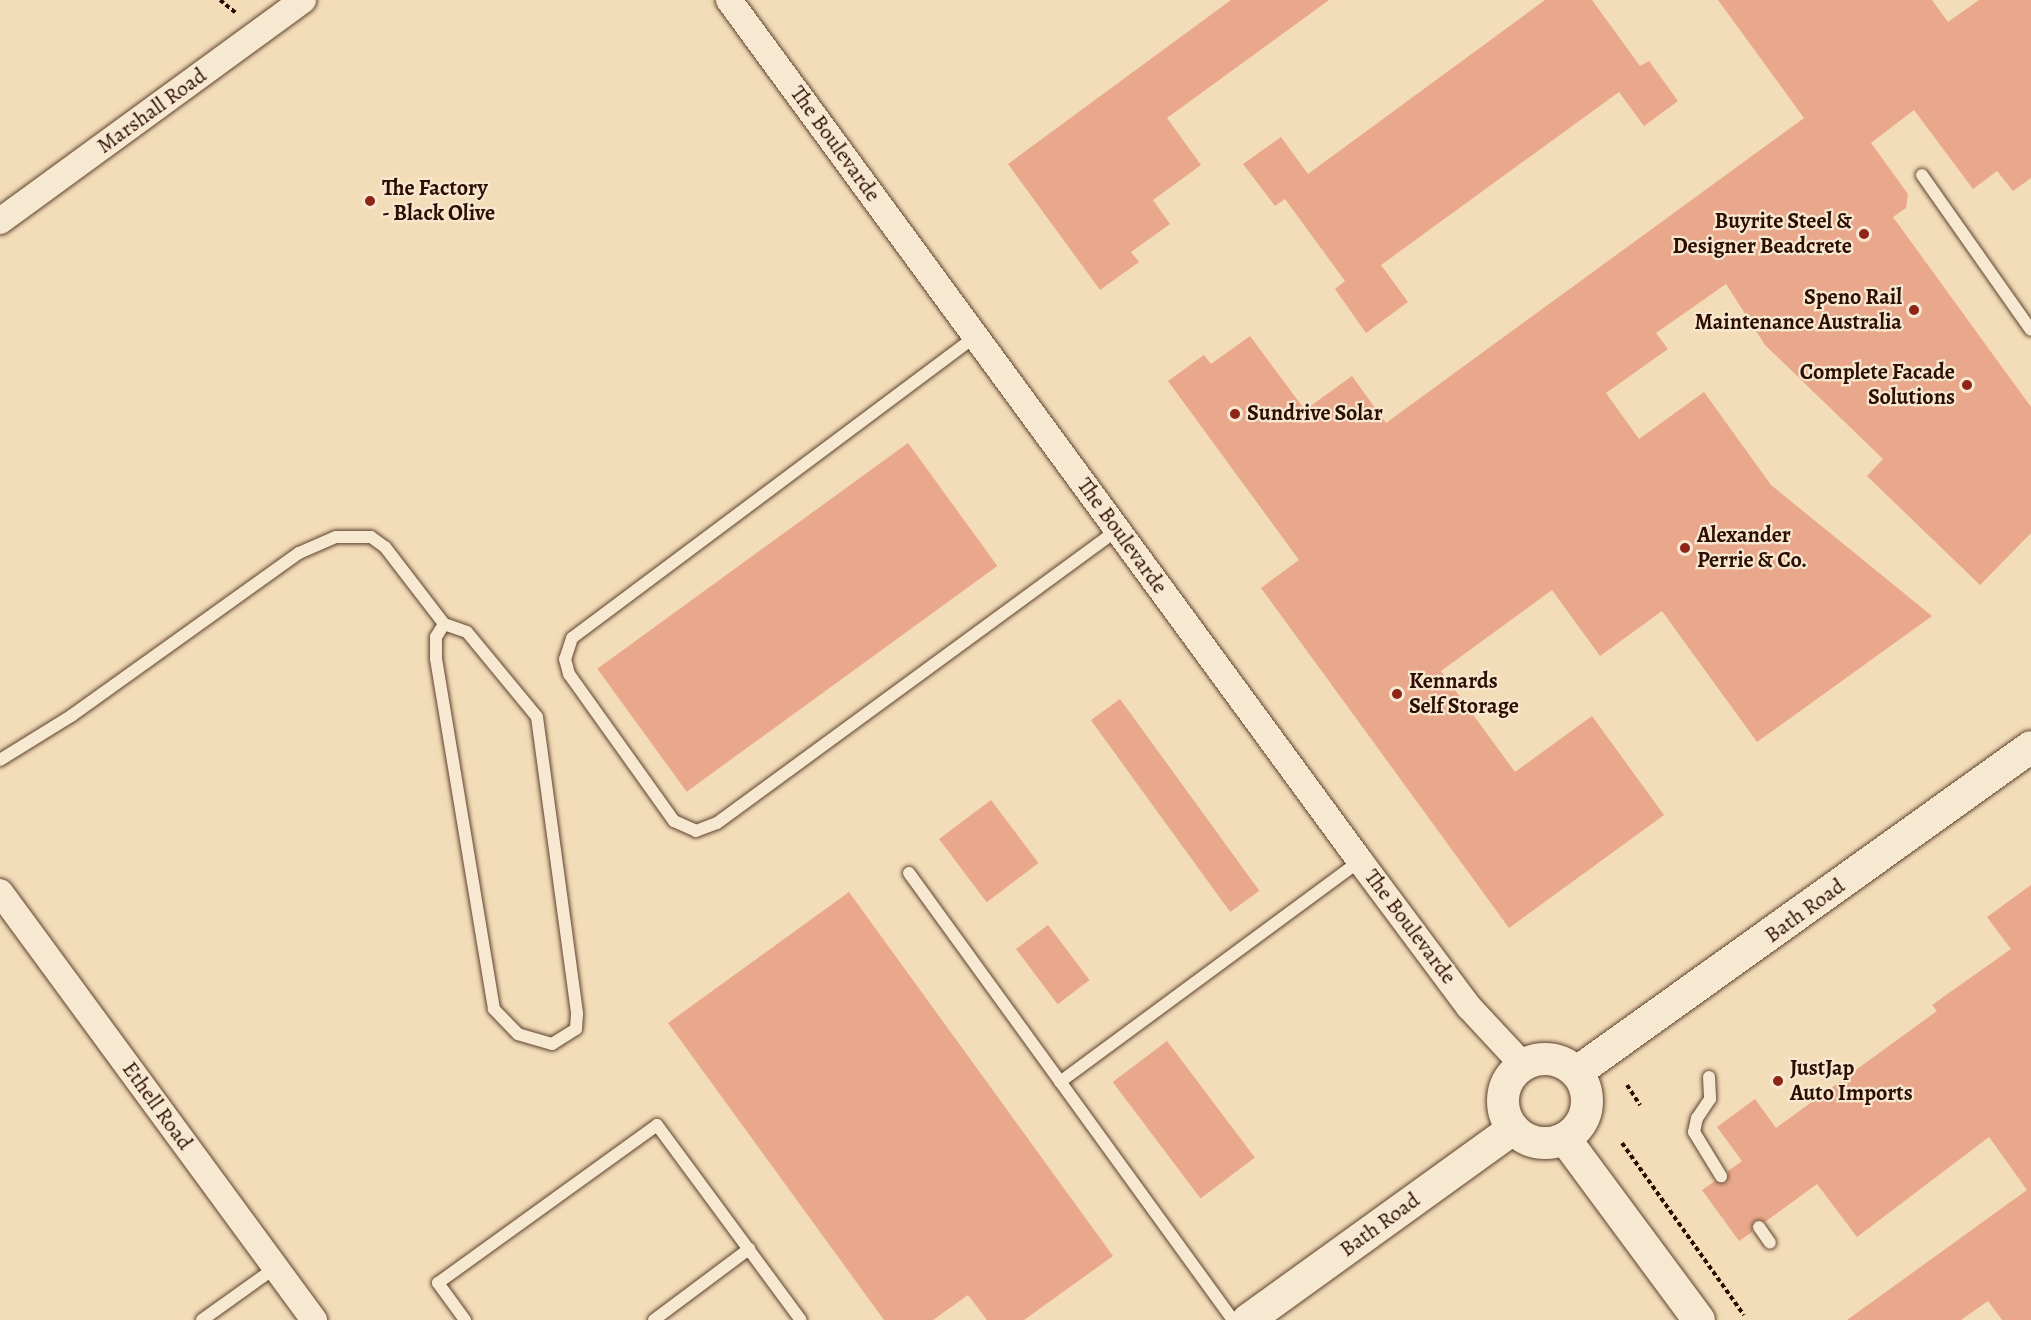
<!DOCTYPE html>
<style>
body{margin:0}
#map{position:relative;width:2031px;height:1320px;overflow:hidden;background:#f3dcb8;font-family:Alegreya,serif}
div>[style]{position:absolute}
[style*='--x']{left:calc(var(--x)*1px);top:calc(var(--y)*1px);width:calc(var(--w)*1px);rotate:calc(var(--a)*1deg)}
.building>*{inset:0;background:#e9a88b;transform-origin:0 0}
.path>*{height:4px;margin-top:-2px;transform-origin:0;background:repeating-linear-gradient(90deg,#2d0e00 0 4.5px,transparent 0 7.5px)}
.roads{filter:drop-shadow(0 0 2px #5e422e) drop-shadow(0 0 2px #5e422e)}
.service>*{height:12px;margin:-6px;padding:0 6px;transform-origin:6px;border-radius:6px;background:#f7e8d1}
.minor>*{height:26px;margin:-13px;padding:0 13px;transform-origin:13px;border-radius:13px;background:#f7e8d1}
.tertiary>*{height:32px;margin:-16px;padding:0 16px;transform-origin:16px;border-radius:16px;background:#f7e8d1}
.tertiary>.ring{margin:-16px;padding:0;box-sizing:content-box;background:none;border:32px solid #f7e8d1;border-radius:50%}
.dots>*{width:16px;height:16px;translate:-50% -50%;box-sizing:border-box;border:3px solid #f7e8d1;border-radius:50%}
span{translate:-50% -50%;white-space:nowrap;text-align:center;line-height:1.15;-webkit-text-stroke:4.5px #f7e8d1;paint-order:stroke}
.street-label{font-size:22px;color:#2d0e00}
.poi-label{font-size:22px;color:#2d0e00;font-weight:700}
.left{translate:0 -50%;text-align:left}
.right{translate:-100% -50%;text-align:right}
</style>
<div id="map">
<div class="building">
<div style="clip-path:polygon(1231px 0,1329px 0,1167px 118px,1201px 165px,1153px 200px,1170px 224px,1131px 252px,1139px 262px,1100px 290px,1008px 164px)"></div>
<div style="clip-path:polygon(1545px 0,1592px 0,1640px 66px,1649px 61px,1678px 101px,1644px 126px,1619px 92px,1381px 265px,1408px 302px,1366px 333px,1335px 289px,1345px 281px,1285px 199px,1275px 206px,1243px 164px,1281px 137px,1308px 174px)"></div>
<div style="clip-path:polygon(1718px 0,1932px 0,1948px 22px,1979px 0,2031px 0,2031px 178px,2013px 191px,1997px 171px,1973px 189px,1914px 110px,1871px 143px,1908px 194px,1906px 208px,1893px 217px,2031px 407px,2031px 533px,1980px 585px,1867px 476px,1883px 459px,1765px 345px,1726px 284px,1656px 333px,1668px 349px,1606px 393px,1639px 439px,1704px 392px,1771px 485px,1932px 616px,1757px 742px,1662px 611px,1600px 656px,1552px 590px,1441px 671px,1515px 772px,1592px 716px,1664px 815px,1509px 928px,1261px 588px,1299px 560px,1168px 381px,1204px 355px,1211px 364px,1250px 336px,1305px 410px,1352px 376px,1386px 423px,1804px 118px)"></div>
<div style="left:908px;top:443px;width:152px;height:384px;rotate:54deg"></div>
<div style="left:1120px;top:699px;width:237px;height:36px;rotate:54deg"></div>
<div style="left:991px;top:800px;width:79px;height:65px;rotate:53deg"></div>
<div style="clip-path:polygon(2031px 885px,2031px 1320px,2002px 1320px,1988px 1301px,1961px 1320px,1847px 1320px,2027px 1190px,1989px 1137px,1857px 1237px,1817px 1184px,1765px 1222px,1754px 1221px,1752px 1232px,1739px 1241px,1702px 1190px,1715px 1181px,1726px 1183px,1728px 1171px,1742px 1161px,1717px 1127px,1755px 1099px,1776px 1128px,1937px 1011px,1932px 1005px,2011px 949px,1987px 917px)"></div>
<div style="clip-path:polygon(849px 892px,1113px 1256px,1024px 1320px,987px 1320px,968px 1295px,933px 1320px,884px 1320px,668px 1023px)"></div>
<div style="left:1048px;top:925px;width:69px;height:40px;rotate:53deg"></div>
<div style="left:1167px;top:1041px;width:146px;height:68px;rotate:53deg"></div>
</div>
<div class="path">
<div style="--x:220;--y:0;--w:21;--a:39"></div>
<div style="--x:1627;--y:1085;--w:24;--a:57"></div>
<div style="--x:1622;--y:1143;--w:211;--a:54.7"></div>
</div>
<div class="roads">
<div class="service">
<div style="--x:1922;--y:175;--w:189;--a:54.9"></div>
<div style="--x:976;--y:336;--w:504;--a:143.22"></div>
<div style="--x:572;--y:638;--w:22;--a:108"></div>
<div style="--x:565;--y:659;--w:16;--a:75"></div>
<div style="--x:569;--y:674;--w:181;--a:54.5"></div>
<div style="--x:674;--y:821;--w:24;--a:24"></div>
<div style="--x:696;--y:831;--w:22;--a:-21"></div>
<div style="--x:717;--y:823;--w:497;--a:-36.2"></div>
<div style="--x:0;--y:760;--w:84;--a:-31.8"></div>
<div style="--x:71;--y:716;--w:280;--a:-35.6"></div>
<div style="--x:299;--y:553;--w:40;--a:-23.4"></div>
<div style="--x:336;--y:537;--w:35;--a:0"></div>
<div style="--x:371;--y:537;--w:17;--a:36"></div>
<div style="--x:385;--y:547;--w:97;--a:52.5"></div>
<div style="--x:444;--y:624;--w:24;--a:19"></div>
<div style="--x:467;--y:632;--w:110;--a:50.5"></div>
<div style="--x:537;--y:717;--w:300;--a:82.3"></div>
<div style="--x:577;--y:1014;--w:15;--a:94"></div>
<div style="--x:576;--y:1029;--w:28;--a:148"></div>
<div style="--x:552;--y:1044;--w:35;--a:-164"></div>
<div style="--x:518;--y:1034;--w:35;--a:-134"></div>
<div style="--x:494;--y:1009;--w:355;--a:-99.4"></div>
<div style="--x:436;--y:659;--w:22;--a:-90"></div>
<div style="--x:436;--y:637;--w:15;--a:-58"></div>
<div style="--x:909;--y:873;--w:552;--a:54.06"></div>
<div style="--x:1709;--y:1077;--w:22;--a:87"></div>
<div style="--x:1710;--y:1099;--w:23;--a:124"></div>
<div style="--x:1697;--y:1118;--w:14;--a:102"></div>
<div style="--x:1694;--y:1132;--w:52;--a:58.5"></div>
<div style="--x:1060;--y:1082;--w:373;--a:-36.4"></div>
<div style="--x:1759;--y:1227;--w:19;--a:55"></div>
<div style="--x:202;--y:1320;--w:91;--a:-35.6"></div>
<div style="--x:465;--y:1320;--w:46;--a:-126.1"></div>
<div style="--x:438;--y:1283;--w:270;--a:-35.8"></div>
<div style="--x:657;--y:1125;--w:242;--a:53.6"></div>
<div style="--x:654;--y:1320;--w:119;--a:-36.8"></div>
</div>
<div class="minor">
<div style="--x:729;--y:0;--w:1067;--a:53.76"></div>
<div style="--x:1360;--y:861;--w:182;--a:53.3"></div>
<div style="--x:1469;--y:1007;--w:79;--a:47"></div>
<div style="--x:0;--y:221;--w:375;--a:-36.1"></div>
<div style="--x:0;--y:892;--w:531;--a:53.73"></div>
</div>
<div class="tertiary">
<div class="ring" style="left:1503px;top:1059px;width:52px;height:52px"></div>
<div style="--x:1577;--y:1072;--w:558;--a:-35.6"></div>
<div style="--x:1565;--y:1139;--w:225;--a:53.5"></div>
<div style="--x:1248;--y:1320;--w:327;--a:-35.8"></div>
</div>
</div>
<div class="dots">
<div style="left:370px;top:201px;background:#8f2418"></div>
<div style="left:1864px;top:234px;background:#8f2418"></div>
<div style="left:1914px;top:310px;background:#8f2418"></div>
<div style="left:1967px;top:385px;background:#8f2418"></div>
<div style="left:1235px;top:414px;background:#8f2418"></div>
<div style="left:1685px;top:548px;background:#8f2418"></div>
<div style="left:1397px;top:694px;background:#8f2418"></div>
<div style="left:1778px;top:1081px;background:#8f2418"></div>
</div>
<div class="street-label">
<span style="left:152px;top:111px;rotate:-36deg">Marshall Road</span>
<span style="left:835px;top:144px;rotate:54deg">The Boulevarde</span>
<span style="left:1122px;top:536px;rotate:54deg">The Boulevarde</span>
<span style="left:1805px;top:911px;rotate:-36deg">Bath Road</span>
<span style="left:1410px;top:927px;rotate:53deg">The Boulevarde</span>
<span style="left:157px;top:1106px;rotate:54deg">Ethell Road</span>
<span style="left:1380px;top:1225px;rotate:-36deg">Bath Road</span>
</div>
<div class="poi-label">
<span class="left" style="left:382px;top:201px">The Factory<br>- Black Olive</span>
<span class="right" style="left:1852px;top:234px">Buyrite Steel &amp;<br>Designer Beadcrete</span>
<span class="right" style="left:1902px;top:310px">Speno Rail<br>Maintenance Australia</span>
<span class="right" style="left:1955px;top:385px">Complete Facade<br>Solutions</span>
<span class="left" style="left:1247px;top:414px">Sundrive Solar</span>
<span class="left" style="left:1697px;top:548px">Alexander<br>Perrie &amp; Co.</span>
<span class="left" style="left:1409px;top:694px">Kennards<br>Self Storage</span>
<span class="left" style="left:1790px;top:1081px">JustJap<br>Auto Imports</span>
</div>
</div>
